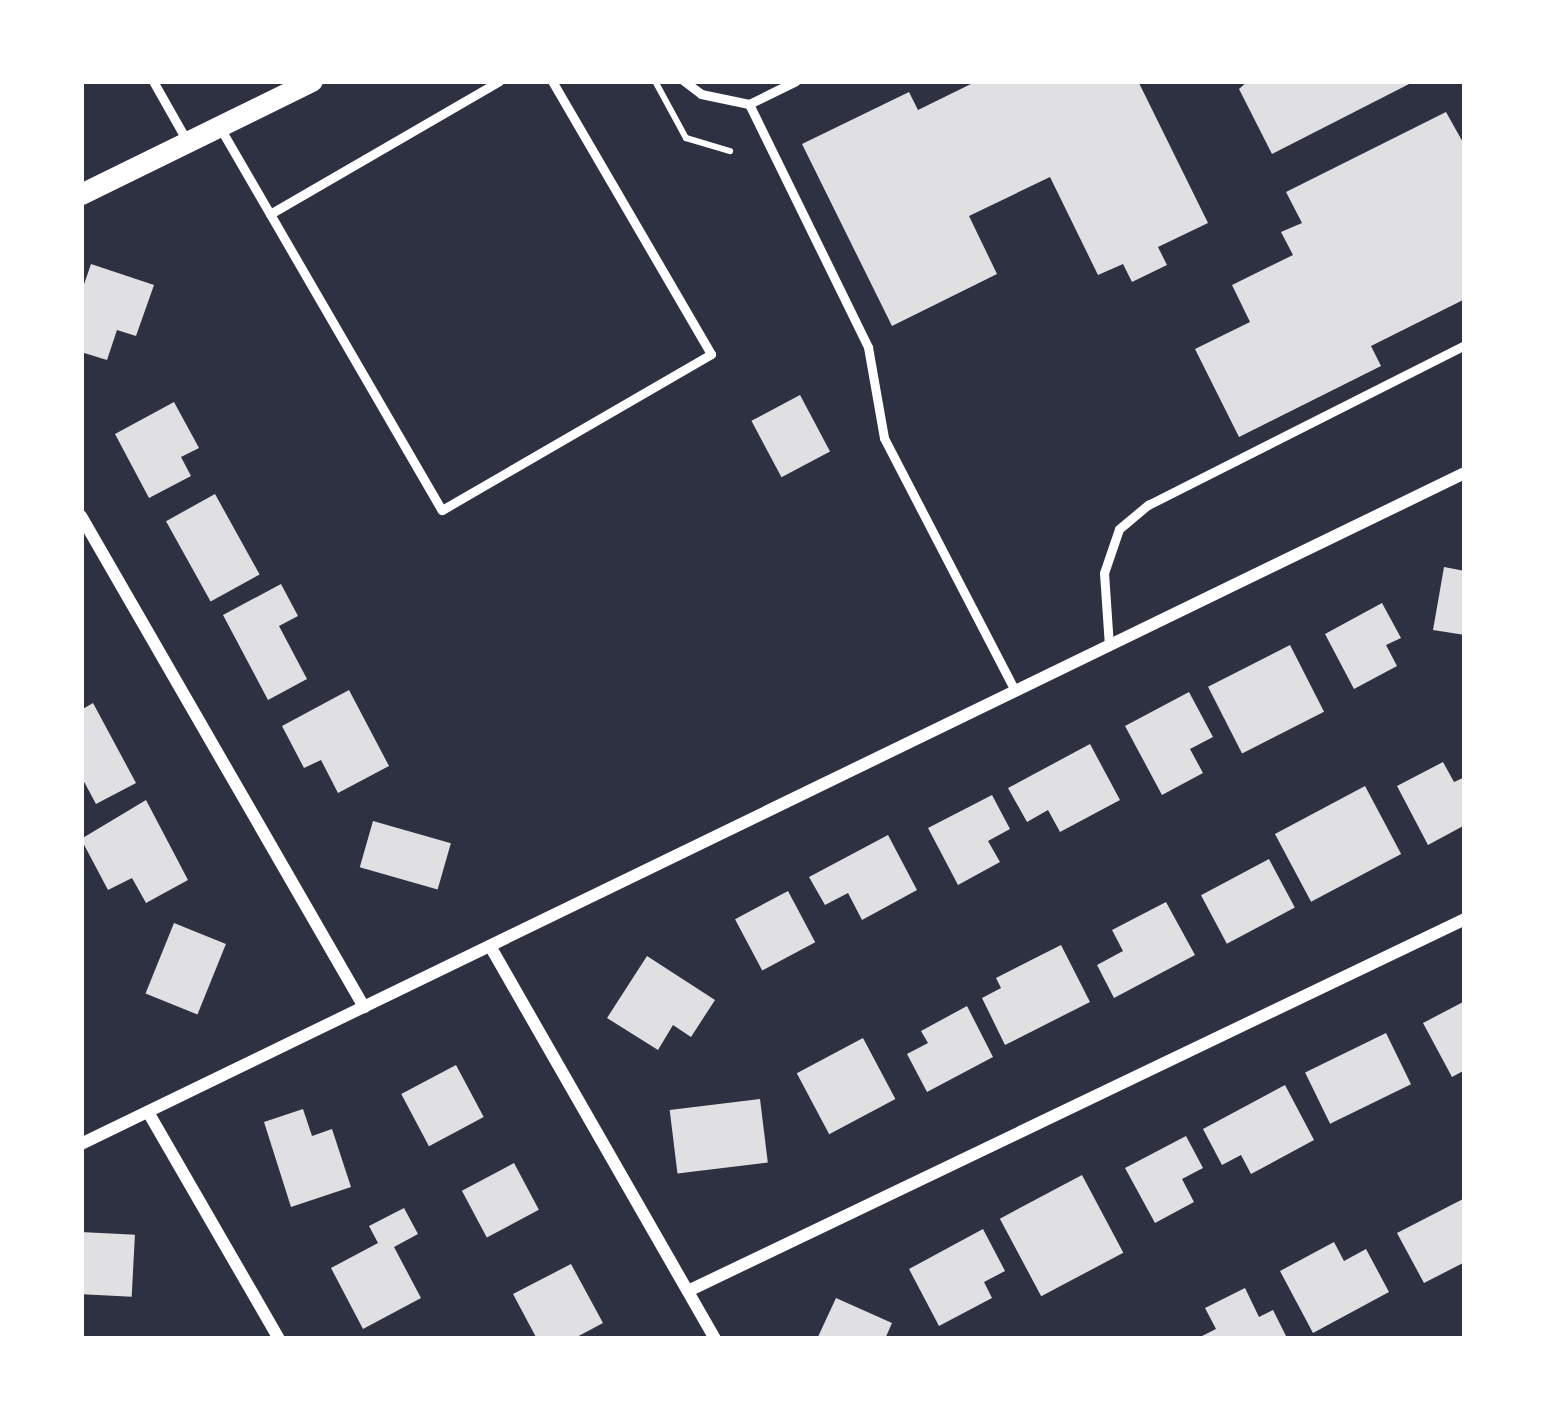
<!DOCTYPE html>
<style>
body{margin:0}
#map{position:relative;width:1546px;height:1420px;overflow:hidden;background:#2d3142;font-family:Roboto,sans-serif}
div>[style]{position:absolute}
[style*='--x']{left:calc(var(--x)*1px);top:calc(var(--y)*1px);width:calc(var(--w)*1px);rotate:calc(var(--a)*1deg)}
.building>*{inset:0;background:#e0e0e3;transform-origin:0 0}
.path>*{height:6px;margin:-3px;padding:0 3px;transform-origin:3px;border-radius:3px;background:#fff}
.service>*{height:9px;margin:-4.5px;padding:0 4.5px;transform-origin:4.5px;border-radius:4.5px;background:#fff}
.minor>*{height:12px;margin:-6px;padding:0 6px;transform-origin:6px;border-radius:6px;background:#fff}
.tertiary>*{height:21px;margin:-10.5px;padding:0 10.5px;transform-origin:10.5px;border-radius:10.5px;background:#fff}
span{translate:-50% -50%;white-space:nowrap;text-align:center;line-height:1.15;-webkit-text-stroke:12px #fff;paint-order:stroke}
.frame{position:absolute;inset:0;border:84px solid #fff;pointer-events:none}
</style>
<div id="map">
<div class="building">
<div style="clip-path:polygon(977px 81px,1138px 81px,1208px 223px,1158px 247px,1167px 265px,1132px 282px,1123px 264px,1098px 275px,1050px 177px,969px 216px,997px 274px,892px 326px,802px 144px,909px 92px,918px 110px)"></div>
<div style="clip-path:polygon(1248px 81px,1415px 81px,1272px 154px,1239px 89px)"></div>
<div style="clip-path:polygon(1446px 112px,1465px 146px,1465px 299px,1371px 346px,1381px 366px,1239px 437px,1195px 349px,1250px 322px,1232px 285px,1293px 255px,1281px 232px,1302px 223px,1286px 192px)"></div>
<div style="clip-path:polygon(91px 264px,154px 285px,136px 336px,117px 330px,107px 360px,81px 352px,81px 293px)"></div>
<div style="left:800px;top:395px;width:64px;height:55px;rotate:62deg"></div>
<div style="clip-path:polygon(174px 402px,199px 448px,181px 457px,191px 476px,149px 498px,115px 434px)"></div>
<div style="left:215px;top:494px;width:92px;height:56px;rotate:61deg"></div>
<div style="clip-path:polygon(1444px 567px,1465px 571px,1465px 635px,1433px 630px)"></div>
<div style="clip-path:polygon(281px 584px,298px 616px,279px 626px,307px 679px,268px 700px,223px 615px)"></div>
<div style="clip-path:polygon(1382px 603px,1401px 638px,1386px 645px,1397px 666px,1354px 689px,1325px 634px)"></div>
<div style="left:1290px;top:645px;width:75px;height:92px;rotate:63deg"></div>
<div style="clip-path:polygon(349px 690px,389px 766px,338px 793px,321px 760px,304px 768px,282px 726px)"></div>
<div style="clip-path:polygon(1189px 692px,1213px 737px,1190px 749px,1203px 773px,1162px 795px,1125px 726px)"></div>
<div style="clip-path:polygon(93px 703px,136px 783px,96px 804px,81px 776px,81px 710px)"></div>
<div style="clip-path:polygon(1090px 744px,1120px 800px,1060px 832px,1048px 810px,1027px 822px,1008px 788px)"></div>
<div style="clip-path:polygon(1443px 762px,1454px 782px,1465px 777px,1465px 825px,1428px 845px,1397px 786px)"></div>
<div style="left:1365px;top:786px;width:77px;height:102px;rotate:62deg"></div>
<div style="clip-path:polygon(992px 795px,1010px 829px,988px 841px,1000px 862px,958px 885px,928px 828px)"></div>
<div style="clip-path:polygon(146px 800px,188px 880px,146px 903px,132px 878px,108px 890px,81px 839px)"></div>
<div style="left:373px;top:821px;width:81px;height:48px;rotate:16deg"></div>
<div style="clip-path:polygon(888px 835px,917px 890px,862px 920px,848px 893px,825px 905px,809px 877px)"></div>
<div style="left:1269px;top:859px;width:55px;height:77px;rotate:62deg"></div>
<div style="left:788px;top:891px;width:58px;height:60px;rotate:62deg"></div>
<div style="clip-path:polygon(1166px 902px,1195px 955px,1114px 998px,1097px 965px,1123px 951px,1112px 930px)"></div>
<div style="left:174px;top:923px;width:56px;height:76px;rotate:22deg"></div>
<div style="clip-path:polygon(1061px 945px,1090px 1002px,1005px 1045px,982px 998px,1001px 988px,996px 978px)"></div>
<div style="clip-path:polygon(647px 956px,715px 1000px,691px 1037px,673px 1025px,658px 1050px,607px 1018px)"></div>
<div style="clip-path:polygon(1465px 1001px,1465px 1070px,1452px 1077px,1423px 1023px)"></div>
<div style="clip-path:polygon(967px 1006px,993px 1057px,927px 1092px,907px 1054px,928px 1043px,921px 1031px)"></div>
<div style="left:1386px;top:1033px;width:57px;height:90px;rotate:64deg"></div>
<div style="left:863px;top:1038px;width:69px;height:75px;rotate:62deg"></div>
<div style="left:456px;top:1065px;width:59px;height:62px;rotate:62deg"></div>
<div style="clip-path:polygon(1285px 1085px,1314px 1140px,1251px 1174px,1241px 1155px,1222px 1165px,1203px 1129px)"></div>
<div style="left:760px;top:1099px;width:64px;height:91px;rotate:83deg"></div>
<div style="clip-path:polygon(303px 1109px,312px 1136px,332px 1129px,351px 1187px,291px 1207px,264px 1122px)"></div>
<div style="clip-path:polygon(1186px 1136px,1203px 1168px,1182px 1179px,1194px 1202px,1155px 1223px,1125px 1168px)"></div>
<div style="left:514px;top:1163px;width:53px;height:59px;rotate:62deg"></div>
<div style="left:1082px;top:1175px;width:88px;height:93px;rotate:62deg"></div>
<div style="clip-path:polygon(1465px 1198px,1465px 1262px,1424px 1283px,1397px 1233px)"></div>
<div style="clip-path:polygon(404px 1208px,418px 1234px,394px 1247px,421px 1298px,363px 1329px,331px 1268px,378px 1243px,369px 1226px)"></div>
<div style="clip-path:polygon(983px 1229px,1005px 1271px,984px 1282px,992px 1298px,939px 1326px,909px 1269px)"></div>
<div style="left:81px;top:1232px;width:54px;height:62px;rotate:3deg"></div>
<div style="clip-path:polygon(1334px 1242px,1344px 1261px,1366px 1249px,1389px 1292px,1313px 1333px,1280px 1271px)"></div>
<div style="clip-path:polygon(571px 1264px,603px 1323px,573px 1339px,537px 1339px,513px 1294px)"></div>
<div style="clip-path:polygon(1245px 1288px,1259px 1317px,1273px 1310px,1287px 1338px,1196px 1339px,1216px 1329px,1205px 1308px)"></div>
<div style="clip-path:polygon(836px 1298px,892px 1323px,885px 1339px,817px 1339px)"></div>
</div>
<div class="path">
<div style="--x:655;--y:81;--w:65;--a:61.5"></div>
<div style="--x:686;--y:138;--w:46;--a:16.5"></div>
</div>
<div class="service">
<div style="--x:153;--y:81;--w:69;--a:60.5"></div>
<div style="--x:684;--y:81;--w:21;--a:37"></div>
<div style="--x:701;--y:94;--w:49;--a:11.8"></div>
<div style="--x:749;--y:104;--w:52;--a:-26.1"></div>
<div style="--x:749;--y:104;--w:271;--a:63.9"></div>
<div style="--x:868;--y:347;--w:92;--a:80"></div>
<div style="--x:884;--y:438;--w:285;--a:62.6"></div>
<div style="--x:219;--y:126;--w:444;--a:59.9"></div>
<div style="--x:442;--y:510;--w:311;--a:-30.1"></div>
<div style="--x:711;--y:354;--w:316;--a:-120.2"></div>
<div style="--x:270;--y:214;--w:265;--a:-30.1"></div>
<div style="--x:1109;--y:646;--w:73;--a:-93.9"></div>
<div style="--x:1104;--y:573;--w:46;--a:-71.2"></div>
<div style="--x:1119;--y:529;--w:38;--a:-40"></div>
<div style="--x:1148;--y:505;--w:355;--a:-26.8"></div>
</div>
<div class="minor">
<div style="--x:81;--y:516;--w:567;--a:60.04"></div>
<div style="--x:490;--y:946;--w:453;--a:60.2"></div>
<div style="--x:148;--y:1112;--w:262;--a:60"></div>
<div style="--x:81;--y:1144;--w:1538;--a:-25.87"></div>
<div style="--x:688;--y:1291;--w:861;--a:-25.58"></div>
</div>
<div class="tertiary">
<div style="--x:81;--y:194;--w:257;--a:-26.1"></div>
</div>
<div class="frame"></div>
</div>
